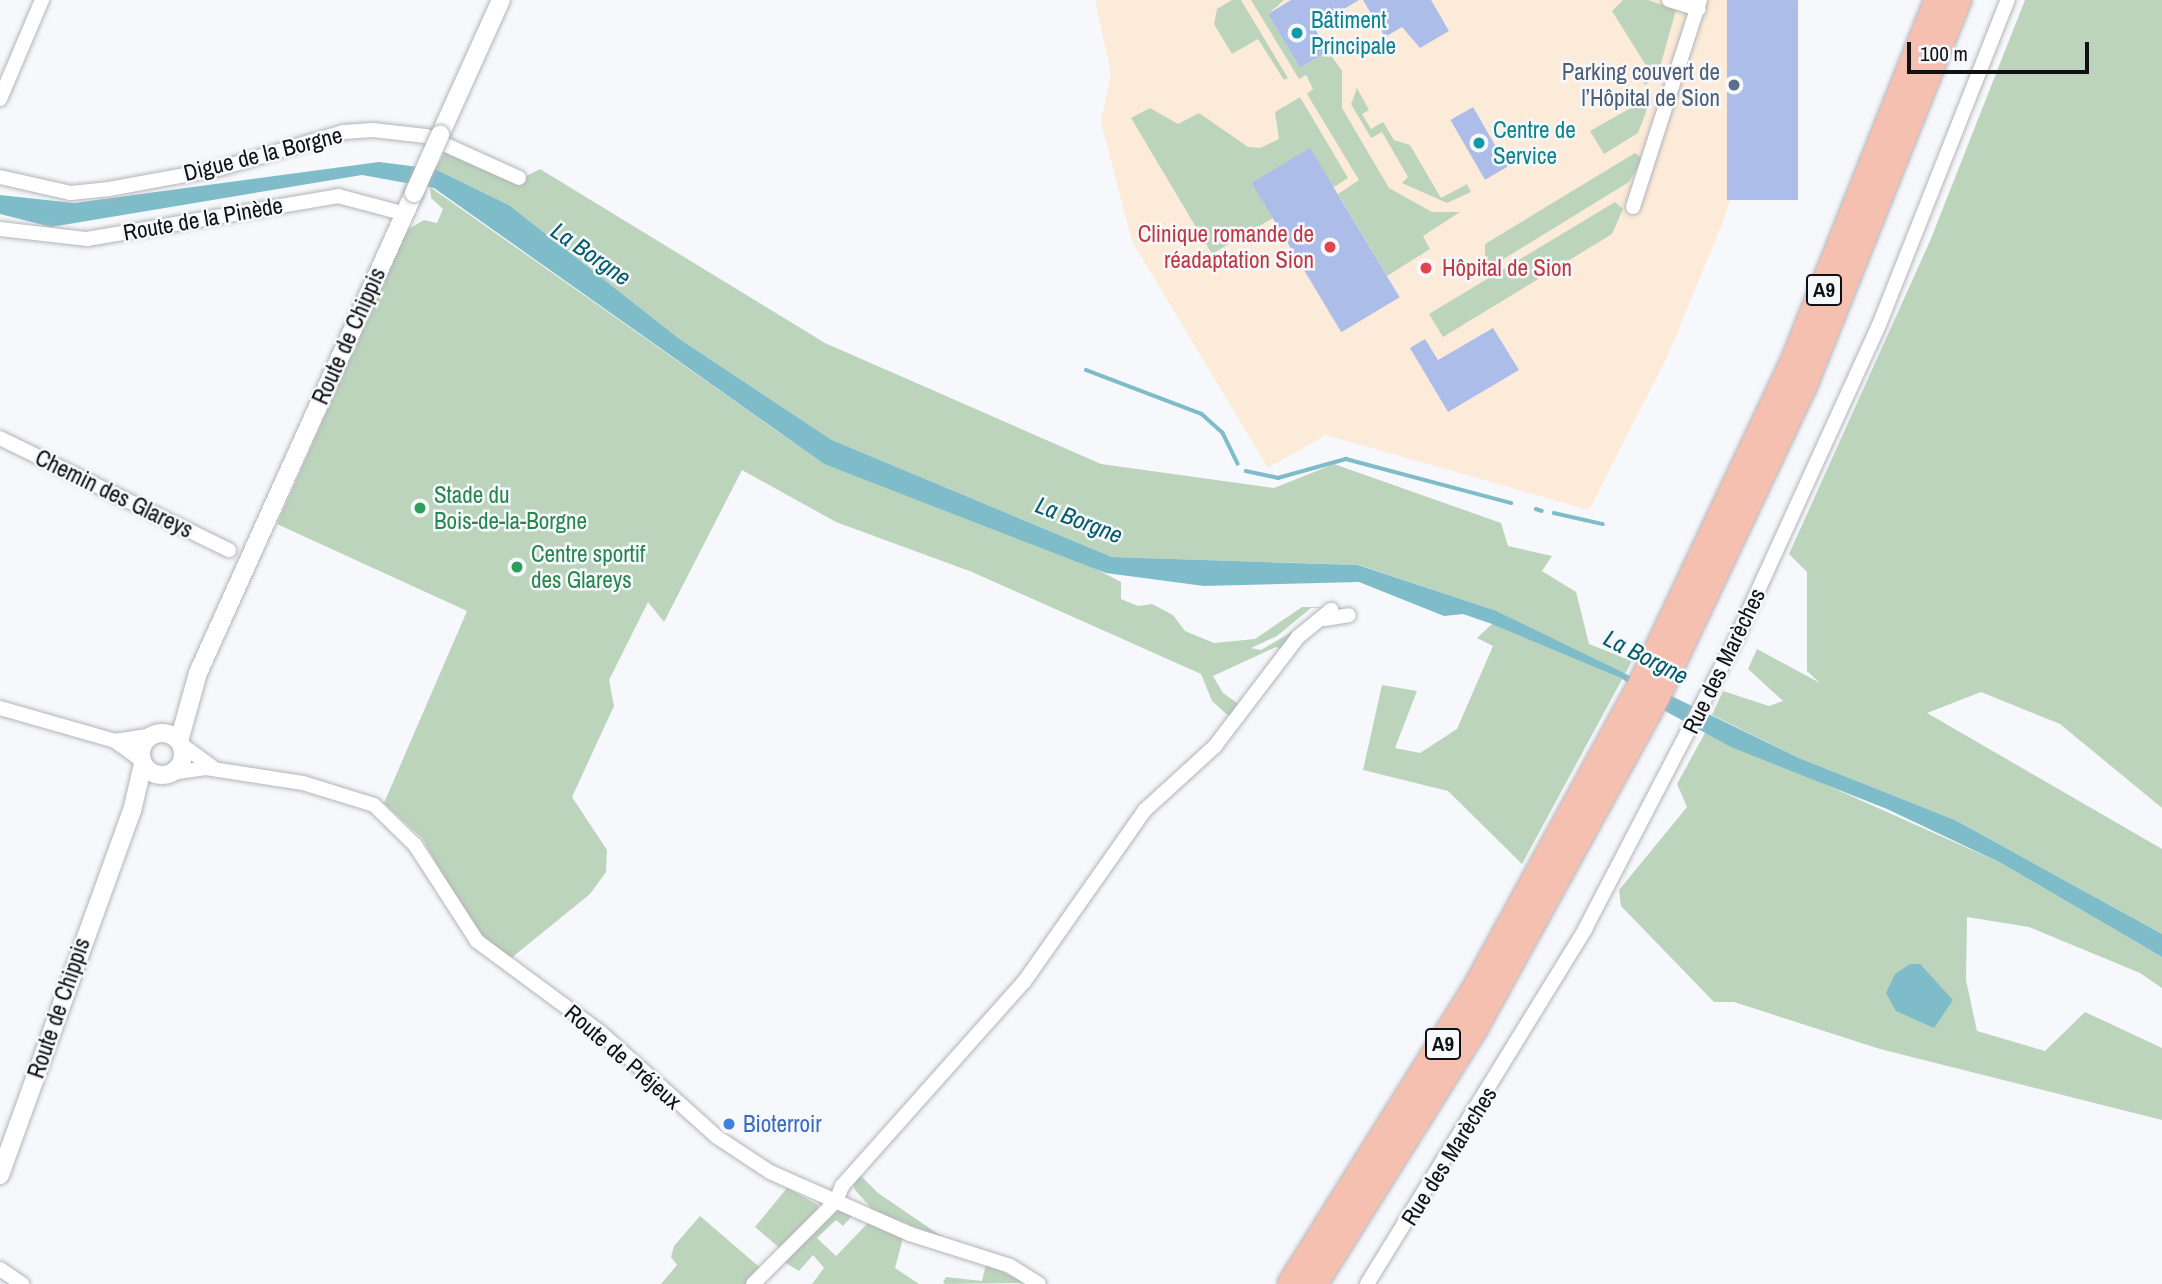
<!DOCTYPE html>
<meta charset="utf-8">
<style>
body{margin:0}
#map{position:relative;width:2162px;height:1284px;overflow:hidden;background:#f6f8fc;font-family:"Archivo Narrow",sans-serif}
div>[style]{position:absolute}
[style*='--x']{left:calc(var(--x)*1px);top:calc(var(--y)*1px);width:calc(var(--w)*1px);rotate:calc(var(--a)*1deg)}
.medical>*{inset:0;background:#fdebd9}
.green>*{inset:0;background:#bcd4bc}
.water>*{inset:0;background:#7fbcca}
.stream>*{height:3.5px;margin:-1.75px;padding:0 1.75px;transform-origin:1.75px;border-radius:1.75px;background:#7fbcca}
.building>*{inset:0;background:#acbdea;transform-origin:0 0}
.roads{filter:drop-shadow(0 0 2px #b3b4b8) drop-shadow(0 0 2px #b3b4b8)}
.minor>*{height:14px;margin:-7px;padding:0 7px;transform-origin:7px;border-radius:7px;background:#fff}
.tertiary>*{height:18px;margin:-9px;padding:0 9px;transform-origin:9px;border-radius:9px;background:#fff}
.tertiary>.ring{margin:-9px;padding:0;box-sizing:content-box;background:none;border:18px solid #fff;border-radius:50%}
.motorway>*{height:26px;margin:-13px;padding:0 13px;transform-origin:13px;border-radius:13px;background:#f6c0b1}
.bridges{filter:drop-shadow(0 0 2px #b3b4b8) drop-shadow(0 0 2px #b3b4b8)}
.tertiary-bridge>*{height:18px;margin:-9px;padding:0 9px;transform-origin:9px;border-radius:9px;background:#fff}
.dots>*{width:19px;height:19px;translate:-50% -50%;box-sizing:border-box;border:4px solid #f6f8fc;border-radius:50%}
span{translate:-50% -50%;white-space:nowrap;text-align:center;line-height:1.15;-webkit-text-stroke:5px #f6f8fc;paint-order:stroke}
.shield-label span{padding:2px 5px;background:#f6f8fc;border:2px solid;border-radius:5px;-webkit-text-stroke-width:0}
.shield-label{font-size:21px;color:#111113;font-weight:700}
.culture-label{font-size:23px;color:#0d838f}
.left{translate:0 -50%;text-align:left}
.service-label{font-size:23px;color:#4e5e75}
.right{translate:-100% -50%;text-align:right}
.street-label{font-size:23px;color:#111113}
.health-label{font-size:23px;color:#be3a42}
.leisure-label{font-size:23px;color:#27864d}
.shop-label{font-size:23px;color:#366cbe}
.water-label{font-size:24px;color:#005b6a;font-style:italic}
.scale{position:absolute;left:1907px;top:42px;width:182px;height:32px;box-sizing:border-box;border:4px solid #111113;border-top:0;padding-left:9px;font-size:21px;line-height:24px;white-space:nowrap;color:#111113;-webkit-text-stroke:5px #f6f8fc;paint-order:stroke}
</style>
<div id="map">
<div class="medical">
<div style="clip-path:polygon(1095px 0,1799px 0,1722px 224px,1668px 355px,1589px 510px,1326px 435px,1268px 468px,1132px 241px,1101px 122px,1111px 73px)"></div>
</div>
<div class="green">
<div style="clip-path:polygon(1232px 0,1241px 0,1288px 78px,1284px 80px,1258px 39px,1232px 54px,1214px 24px,1217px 9px)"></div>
<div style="clip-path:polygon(1251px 0,1284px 0,1268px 14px,1300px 68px,1328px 51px,1342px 71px,1342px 108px,1389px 188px,1432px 212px,1460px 212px,1423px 236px,1430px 249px,1387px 276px,1338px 194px,1359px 180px,1307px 94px,1313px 89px,1306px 75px,1299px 79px)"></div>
<div style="clip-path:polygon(1623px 0,1648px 0,1676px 10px,1658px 74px,1645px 85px,1639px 74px,1647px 67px,1612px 11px)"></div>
<div style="clip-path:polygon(2025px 0,2162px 0,2162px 808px,2060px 724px,1981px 692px,1927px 713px,2162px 849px,2162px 934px,1955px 820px,1799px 758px,1712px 715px,1723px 691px,1769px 706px,1783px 701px,1748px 669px,1757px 649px,1820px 683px,1807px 671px,1807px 572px,1789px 554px,1930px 241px)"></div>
<div style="clip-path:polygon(1357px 88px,1369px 110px,1362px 114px,1371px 129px,1383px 122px,1394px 140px,1410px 145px,1441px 198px,1467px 184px,1471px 192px,1447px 203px,1402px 183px,1408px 177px,1382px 132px,1371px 138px,1351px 104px)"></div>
<div style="clip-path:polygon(1652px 96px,1638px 133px,1604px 154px,1590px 131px)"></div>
<div style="clip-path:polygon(1300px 97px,1348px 178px,1334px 187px,1252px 183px,1273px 218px,1212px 254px,1131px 118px,1150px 108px,1178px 124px,1199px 113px,1248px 147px,1260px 148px,1279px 139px,1275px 112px)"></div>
<div style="clip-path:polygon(447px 149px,515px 182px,540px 169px,825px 343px,1101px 464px,1274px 488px,1334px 464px,1501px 523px,1508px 546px,1552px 556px,1542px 571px,1576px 592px,1589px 644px,1632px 661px,1522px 864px,1448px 791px,1363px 770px,1382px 685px,1417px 691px,1395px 748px,1420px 753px,1457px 729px,1493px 646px,1477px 638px,1492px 624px,1494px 610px,1359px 565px,1112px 557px,832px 440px,681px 340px,509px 205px,435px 169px)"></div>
<div style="clip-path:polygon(1635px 153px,1643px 159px,1629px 182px,1497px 263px,1485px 261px,1485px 244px)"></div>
<div style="clip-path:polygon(430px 187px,824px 464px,1069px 555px,1121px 582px,1121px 599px,1138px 606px,1152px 604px,1173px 615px,1185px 631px,1214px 643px,1255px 639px,1302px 607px,1331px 607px,1311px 608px,1277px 636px,1251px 648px,1261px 650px,1320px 615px,1285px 650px,1276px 647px,1213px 676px,1223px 693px,1243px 707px,1233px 720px,1212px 701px,1201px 674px,972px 572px,836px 522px,742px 470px,664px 622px,648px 602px,609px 680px,614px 706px,572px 797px,607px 850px,606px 872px,590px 894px,510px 959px,473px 927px,422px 838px,384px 803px,467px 611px,277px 524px,407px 230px,424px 220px,437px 223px,443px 209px,431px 198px)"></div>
<div style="clip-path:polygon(1615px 202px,1623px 209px,1612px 234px,1443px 337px,1429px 314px)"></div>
<div style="clip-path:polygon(1706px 731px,2001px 863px,2162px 957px,2162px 988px,2140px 973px,2029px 927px,1967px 917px,1966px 980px,1977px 1031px,2045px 1051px,2085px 1012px,2162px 1048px,2162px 1120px,1880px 1049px,1734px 1002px,1714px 1002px,1621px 906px,1619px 890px,1687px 807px,1677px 784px)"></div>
<div style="clip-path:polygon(857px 1172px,878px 1193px,947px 1240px,873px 1210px,855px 1190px,851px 1179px)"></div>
<div style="clip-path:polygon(787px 1188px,818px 1205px,817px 1214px,782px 1250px,755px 1227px)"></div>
<div style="clip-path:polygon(838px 1210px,852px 1216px,843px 1226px,836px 1220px,817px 1238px,836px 1256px,868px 1223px,903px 1238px,895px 1268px,919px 1284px,812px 1284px,824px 1268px,813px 1255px,799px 1271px,784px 1262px)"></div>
<div style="clip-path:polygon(700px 1216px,764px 1271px,750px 1284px,661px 1284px,677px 1265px,671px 1257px,674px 1246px)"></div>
<div style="clip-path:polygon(986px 1264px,1026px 1283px,945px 1284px,943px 1282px,946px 1277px,982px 1281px)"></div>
</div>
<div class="water">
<div style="clip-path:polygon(379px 162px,435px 169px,509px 205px,681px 340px,832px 440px,1112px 557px,1358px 565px,1494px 610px,1799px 758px,1955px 820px,2162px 934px,2162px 957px,2001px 863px,1887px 809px,1731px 747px,1667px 712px,1621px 678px,1492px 624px,1463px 614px,1444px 616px,1359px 582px,1204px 586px,1106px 573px,824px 464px,434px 188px,362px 175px,51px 227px,0 214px,0 195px,74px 203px)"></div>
<div style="clip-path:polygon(1910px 964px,1920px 964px,1953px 1000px,1934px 1028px,1896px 1011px,1886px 993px,1895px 974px)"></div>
</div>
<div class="stream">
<div style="--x:1086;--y:370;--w:124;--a:20.8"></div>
<div style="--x:1202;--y:414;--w:28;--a:42"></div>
<div style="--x:1223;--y:433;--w:34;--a:64"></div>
<div style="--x:1246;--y:471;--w:33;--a:12"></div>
<div style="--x:1278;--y:478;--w:71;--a:-15.6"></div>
<div style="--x:1346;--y:459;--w:171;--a:14.9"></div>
<div style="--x:1536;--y:509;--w:6;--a:18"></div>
<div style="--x:1554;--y:513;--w:50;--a:12.7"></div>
</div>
<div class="building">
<div style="clip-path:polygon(1291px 0,1359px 0,1314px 27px,1328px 51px,1300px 68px,1268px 14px)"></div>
<div style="clip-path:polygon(1363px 0,1431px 0,1449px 31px,1420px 48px,1402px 27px,1385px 37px)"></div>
<div style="left:1727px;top:0;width:71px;height:200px"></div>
<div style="left:1473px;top:107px;width:69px;height:26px;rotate:60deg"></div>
<div style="left:1310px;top:148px;width:174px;height:68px;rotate:59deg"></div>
<div style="clip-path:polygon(1493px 328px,1519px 370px,1448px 412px,1410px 348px,1425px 339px,1438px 360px)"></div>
</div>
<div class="roads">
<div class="minor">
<div style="--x:1669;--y:0;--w:31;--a:17"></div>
<div style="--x:0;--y:99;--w:108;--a:-67"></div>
<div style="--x:0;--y:177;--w:73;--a:12.7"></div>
<div style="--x:71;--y:193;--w:38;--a:-6"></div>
<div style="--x:109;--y:189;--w:111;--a:-10.4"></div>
<div style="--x:218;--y:169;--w:131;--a:-16.4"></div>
<div style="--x:344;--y:132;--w:29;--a:-4"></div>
<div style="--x:373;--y:130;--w:53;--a:6.5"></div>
<div style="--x:426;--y:136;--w:102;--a:24.3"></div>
<div style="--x:1633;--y:207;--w:218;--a:-72.1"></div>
<div style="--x:0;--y:229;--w:88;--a:6.6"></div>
<div style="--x:87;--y:239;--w:255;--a:-9.7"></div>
<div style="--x:338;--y:196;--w:69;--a:15"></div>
<div style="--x:0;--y:438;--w:255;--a:26.1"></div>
<div style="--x:1325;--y:619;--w:24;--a:-9"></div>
<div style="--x:0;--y:708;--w:120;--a:16"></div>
<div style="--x:115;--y:741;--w:32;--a:36"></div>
<div style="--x:115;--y:741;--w:37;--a:-9"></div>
<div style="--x:182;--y:745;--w:37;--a:36"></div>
<div style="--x:171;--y:773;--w:35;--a:-8"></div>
<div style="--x:206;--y:768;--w:98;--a:8.8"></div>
<div style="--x:303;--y:783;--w:74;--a:17.2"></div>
<div style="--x:374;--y:805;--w:57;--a:44.3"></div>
<div style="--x:415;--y:845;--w:114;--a:57.1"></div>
<div style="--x:477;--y:941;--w:153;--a:36.5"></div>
<div style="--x:600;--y:1032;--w:157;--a:41.9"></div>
<div style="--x:717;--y:1137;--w:64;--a:33.4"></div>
<div style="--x:770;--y:1172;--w:153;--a:23.9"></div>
<div style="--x:910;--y:1234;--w:105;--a:17.7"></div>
<div style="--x:1010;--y:1266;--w:34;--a:32"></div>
<div style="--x:0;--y:1269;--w:27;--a:34"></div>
<div style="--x:753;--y:1284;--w:117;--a:-45"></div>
<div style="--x:836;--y:1201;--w:16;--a:-68"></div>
<div style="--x:842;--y:1186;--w:273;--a:-48.3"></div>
<div style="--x:1024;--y:982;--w:210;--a:-54.9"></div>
<div style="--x:1145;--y:810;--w:95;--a:-42.4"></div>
<div style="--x:1215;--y:746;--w:137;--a:-52.7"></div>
<div style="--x:1298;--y:637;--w:43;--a:-39.3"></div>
<div style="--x:1367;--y:1284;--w:417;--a:-58.4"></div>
<div style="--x:1585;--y:929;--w:325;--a:-62.5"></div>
<div style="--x:1735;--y:641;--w:347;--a:-65.5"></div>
<div style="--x:1879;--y:325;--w:350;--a:-68.4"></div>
</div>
<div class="tertiary">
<div style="--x:440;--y:135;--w:148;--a:-65.7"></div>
<div class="ring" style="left:141px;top:733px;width:24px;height:24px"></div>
<div style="--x:179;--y:741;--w:71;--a:-74.4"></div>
<div style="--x:198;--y:673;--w:526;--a:-65.77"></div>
<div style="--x:0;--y:1175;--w:387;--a:-70.1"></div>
<div style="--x:132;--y:811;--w:48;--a:-76.8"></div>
</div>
<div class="motorway">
<div style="--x:1291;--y:1284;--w:351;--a:-58"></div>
<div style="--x:1477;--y:986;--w:341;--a:-61.4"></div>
<div style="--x:1640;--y:687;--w:361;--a:-64.7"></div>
<div style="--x:1794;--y:361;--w:389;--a:-68.3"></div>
<div style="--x:1314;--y:1284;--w:303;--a:-57.9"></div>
<div style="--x:1475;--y:1027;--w:378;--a:-61.2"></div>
<div style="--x:1657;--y:696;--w:344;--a:-64.7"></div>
<div style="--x:1804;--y:385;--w:415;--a:-68.2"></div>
</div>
</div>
<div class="bridges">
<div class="tertiary-bridge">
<div style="--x:414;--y:193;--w:64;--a:-65.9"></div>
</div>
</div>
<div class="dots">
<div style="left:1297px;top:33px;background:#0f9aa8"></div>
<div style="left:1734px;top:85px;background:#5c6f8a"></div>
<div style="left:1479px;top:143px;background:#0f9aa8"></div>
<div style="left:1330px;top:247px;background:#e0444e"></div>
<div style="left:1426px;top:268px;background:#e0444e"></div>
<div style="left:420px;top:508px;background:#2e9e5b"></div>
<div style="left:517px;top:567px;background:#2e9e5b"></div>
<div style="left:729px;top:1124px;background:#3f7fe0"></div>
</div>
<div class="shield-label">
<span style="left:1824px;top:290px">A9</span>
<span style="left:1443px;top:1044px">A9</span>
</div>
<div class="culture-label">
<span class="left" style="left:1311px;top:33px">Bâtiment<br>Principale</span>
<span class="left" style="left:1493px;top:143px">Centre de<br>Service</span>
</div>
<div class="service-label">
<span class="right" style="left:1720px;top:85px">Parking couvert de<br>l’Hôpital de Sion</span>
</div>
<div class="street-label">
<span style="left:263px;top:154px;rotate:-14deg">Digue de la Borgne</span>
<span style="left:203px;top:219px;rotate:-10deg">Route de la Pinède</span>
<span style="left:349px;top:336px;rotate:-66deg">Route de Chippis</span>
<span style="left:114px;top:494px;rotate:26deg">Chemin des Glareys</span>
<span style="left:1724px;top:661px;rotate:-64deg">Rue des Marèches</span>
<span style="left:59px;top:1008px;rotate:-71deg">Route de Chippis</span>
<span style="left:623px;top:1057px;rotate:41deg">Route de Préjeux</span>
<span style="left:1449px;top:1156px;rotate:-58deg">Rue des Marèches</span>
</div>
<div class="health-label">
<span class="right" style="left:1314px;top:247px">Clinique romande de<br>réadaptation Sion</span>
<span class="left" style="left:1442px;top:268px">Hôpital de Sion</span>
</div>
<div class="leisure-label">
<span class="left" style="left:434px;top:508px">Stade du<br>Bois-de-la-Borgne</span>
<span class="left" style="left:531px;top:567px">Centre sportif<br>des Glareys</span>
</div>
<div class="shop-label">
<span class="left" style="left:743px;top:1124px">Bioterroir</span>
</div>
<div class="water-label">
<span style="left:591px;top:254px;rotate:35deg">La Borgne</span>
<span style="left:1079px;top:520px;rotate:21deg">La Borgne</span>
<span style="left:1646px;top:657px;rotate:27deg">La Borgne</span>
</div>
<div class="scale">100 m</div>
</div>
